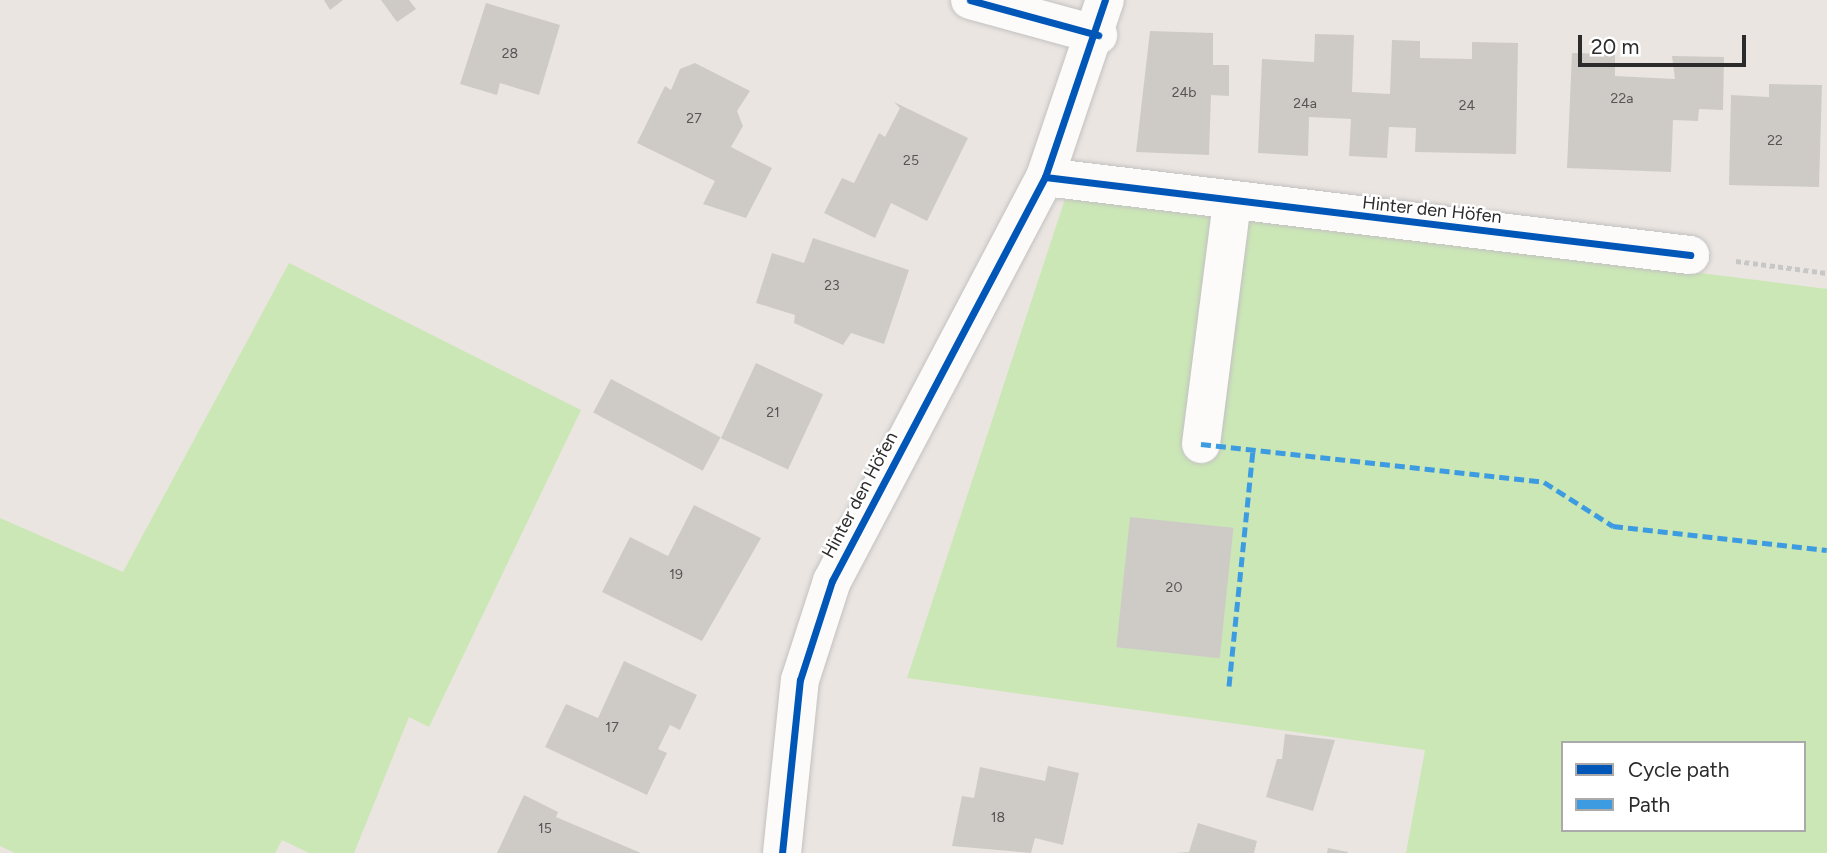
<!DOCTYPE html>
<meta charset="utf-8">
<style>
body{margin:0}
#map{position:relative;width:1827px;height:853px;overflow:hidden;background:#eae5e0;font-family:Figtree,sans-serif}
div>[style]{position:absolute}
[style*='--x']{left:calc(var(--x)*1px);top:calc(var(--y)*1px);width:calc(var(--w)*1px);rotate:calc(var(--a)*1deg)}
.green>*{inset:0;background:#cbe7b6}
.building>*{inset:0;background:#cecbc7;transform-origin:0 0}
.path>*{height:4.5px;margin-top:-2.25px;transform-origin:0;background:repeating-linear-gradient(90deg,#c8c7c7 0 5px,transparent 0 8.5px)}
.roads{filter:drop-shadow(0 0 2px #c3c1c2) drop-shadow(0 0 2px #c3c1c2)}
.minor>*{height:38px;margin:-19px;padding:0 19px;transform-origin:19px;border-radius:19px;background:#fcfbfa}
.quiet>*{height:5px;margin-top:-2.5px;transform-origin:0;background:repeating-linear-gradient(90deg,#3d9ce1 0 10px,transparent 0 15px)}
.cycleway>*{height:7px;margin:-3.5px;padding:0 3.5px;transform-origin:3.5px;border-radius:3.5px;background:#0057b8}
span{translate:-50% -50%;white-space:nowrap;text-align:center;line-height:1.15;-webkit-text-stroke:5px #fff;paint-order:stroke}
.number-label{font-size:14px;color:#565554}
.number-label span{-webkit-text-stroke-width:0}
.street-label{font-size:18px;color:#2b2b2b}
.legend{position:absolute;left:1561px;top:741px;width:245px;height:91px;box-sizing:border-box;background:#fff;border:2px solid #aaa;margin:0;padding:9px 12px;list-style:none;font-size:21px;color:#2b2b2b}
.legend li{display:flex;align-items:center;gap:14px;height:35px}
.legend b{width:35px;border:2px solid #aaa}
.scale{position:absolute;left:1578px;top:35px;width:168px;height:32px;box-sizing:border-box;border:4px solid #2b2b2b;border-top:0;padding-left:9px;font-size:21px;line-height:24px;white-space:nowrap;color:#2b2b2b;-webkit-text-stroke:5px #fff;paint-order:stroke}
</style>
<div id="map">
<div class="green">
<div style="clip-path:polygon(evenodd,1067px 193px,1827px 289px,1827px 853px,1406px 853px,1425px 750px,907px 678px,1067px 193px,1563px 743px,1804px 743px,1804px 830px,1563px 830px,1563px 743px)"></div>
<div style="clip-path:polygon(289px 263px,581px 410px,429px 727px,409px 717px,354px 853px,309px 853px,282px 840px,275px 853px,15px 853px,0 846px,0 518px,123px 572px)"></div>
</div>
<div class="building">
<div style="clip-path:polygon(324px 0,343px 0,330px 10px)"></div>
<div style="clip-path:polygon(381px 0,409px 0,416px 9px,397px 22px)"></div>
<div style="clip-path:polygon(486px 3px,560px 25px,539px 95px,500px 83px,497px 95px,460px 84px)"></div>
<div style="clip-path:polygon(1150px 31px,1213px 33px,1213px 65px,1229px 65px,1229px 96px,1211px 95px,1209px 155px,1136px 152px)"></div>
<div style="clip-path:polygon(1315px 34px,1354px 35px,1352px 92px,1390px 94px,1392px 40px,1420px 41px,1420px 58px,1472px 59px,1472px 42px,1518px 43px,1516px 154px,1415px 152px,1416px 128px,1389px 127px,1387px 158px,1349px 156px,1351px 119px,1309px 117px,1308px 156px,1258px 153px,1262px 59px,1314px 62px)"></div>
<div style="clip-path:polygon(1572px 53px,1615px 54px,1615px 76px,1675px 79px,1672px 56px,1724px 57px,1723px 110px,1699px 109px,1698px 121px,1673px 120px,1671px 172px,1567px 168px)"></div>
<div style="clip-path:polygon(695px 63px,750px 91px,737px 111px,743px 126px,731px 147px,772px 168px,746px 218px,703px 204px,715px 181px,637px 143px,665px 86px,671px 90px,680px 69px)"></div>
<div style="clip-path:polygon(1769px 84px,1822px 85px,1819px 187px,1729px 185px,1731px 95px,1769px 97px)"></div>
<div style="clip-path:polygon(894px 102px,968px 138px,927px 221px,891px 203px,875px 238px,824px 213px,842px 178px,854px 183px,879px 133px,885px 137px,900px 108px)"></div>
<div style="clip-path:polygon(813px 238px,909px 270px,884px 344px,851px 333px,843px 345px,794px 323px,795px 315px,756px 303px,772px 253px,804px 263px)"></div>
<div style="left:756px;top:363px;width:74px;height:83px;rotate:25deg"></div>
<div style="left:611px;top:379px;width:124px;height:38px;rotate:28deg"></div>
<div style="clip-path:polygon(694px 505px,761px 538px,702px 641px,602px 592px,630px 537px,668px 556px)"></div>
<div style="left:1130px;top:517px;width:104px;height:131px;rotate:6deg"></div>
<div style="clip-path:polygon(624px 661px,697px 695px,680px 730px,670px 725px,658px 749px,667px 753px,647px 795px,545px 747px,566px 704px,598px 718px)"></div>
<div style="clip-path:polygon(1285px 734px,1335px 740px,1313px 811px,1266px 797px,1277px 759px,1282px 759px)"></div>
<div style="clip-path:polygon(1048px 766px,1079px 773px,1063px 845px,1035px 838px,1031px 853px,952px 846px,962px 796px,974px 798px,980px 767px,1045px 781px)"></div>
<div style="clip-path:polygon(524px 795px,558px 812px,556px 817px,641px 853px,497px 853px)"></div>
<div style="clip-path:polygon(1198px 823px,1257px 841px,1254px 853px,1175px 853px,1189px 852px)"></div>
<div style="clip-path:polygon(1328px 848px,1348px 852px,1348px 853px,1327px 853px)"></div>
</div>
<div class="path">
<div style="--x:1736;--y:261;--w:92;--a:7.5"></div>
</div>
<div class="roads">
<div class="minor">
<div style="--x:970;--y:0;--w:133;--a:15.3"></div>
<div style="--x:1045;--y:177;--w:650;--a:6.9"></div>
<div style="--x:1201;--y:444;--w:243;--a:-82.7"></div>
<div style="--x:782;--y:853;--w:174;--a:-84.1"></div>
<div style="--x:800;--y:680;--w:104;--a:-72.1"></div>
<div style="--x:832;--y:581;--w:457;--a:-62.2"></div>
<div style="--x:1045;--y:177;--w:187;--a:-71.3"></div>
</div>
</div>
<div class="quiet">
<div style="--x:1201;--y:444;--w:345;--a:6.3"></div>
<div style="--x:1544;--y:482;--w:82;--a:32.5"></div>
<div style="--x:1613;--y:526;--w:215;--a:6.4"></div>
<div style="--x:1229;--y:686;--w:238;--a:-84.2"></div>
</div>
<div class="cycleway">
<div style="--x:970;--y:0;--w:133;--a:15.3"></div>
<div style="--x:1045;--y:177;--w:650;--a:6.9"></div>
<div style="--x:782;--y:853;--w:174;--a:-84.1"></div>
<div style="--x:800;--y:680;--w:104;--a:-72.1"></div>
<div style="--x:832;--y:581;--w:457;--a:-62.2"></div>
<div style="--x:1045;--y:177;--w:187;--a:-71.3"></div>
</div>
<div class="number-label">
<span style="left:510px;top:54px">28</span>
<span style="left:1184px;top:93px">24b</span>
<span style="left:1622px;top:99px">22a</span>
<span style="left:1305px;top:104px">24a</span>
<span style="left:1467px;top:106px">24</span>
<span style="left:694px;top:119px">27</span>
<span style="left:1775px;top:141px">22</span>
<span style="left:911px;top:161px">25</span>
<span style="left:832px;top:286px">23</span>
<span style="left:773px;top:413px">21</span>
<span style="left:676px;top:575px">19</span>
<span style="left:1174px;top:588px">20</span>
<span style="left:612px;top:728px">17</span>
<span style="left:998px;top:818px">18</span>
<span style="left:545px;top:829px">15</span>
</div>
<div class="street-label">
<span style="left:1432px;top:210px;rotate:6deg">Hinter den Höfen</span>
<span style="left:860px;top:495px;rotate:-62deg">Hinter den Höfen</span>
</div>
<ul class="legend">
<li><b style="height:9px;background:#0057b8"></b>Cycle path</li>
<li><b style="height:9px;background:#3d9ce1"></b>Path</li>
</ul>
<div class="scale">20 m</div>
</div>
